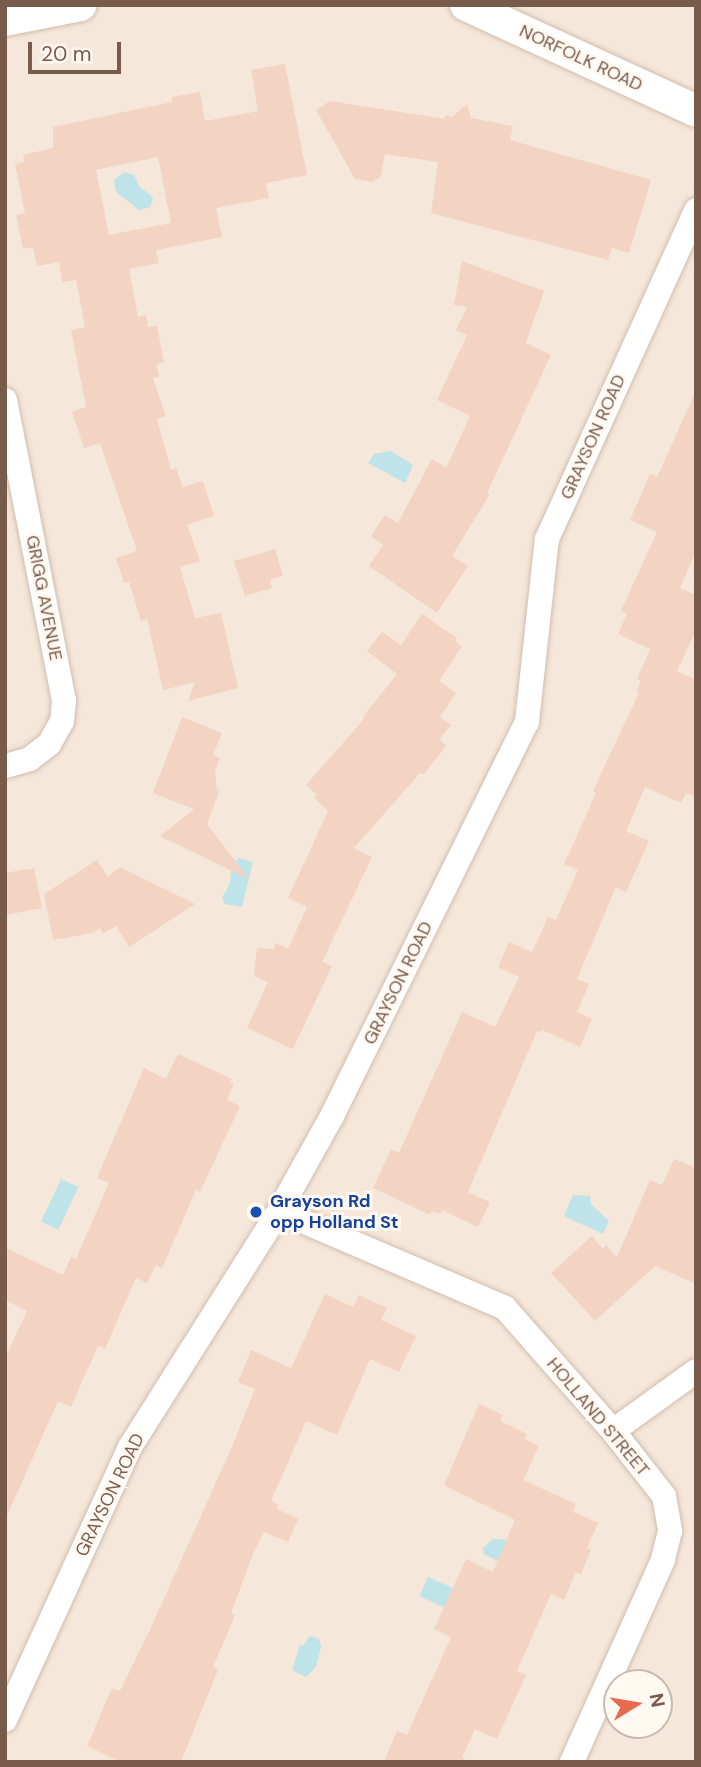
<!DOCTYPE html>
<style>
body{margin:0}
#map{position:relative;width:701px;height:1767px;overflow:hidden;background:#fdf5eb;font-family:"DM Sans",sans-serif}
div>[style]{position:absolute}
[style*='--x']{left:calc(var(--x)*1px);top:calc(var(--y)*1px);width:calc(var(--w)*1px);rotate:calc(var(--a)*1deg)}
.residential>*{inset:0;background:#f5e7d9}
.water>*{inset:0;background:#bee3e8;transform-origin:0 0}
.building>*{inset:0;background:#f3d4c2}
.roads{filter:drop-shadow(0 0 2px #d0bdaf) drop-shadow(0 0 2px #d0bdaf)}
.minor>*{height:24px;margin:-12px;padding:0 12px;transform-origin:12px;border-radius:12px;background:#fff}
.tertiary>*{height:32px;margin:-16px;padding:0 16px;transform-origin:16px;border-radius:16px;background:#fff}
.dots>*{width:19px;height:19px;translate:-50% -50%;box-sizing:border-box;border:4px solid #fff9f2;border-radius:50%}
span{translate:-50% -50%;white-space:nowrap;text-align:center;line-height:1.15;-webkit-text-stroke:6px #fff9f2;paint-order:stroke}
.street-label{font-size:18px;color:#795b4c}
.transit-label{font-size:18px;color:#164399;font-weight:700}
.left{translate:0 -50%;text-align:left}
.frame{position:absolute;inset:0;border:7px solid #795b4c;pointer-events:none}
.north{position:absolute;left:603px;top:1669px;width:70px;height:70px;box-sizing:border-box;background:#fff9f2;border:2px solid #c9bab0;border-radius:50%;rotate:79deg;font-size:19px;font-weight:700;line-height:28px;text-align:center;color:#795b4c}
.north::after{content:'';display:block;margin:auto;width:24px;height:32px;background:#e76b50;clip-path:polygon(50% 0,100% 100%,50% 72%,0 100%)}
.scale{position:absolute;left:28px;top:42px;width:93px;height:32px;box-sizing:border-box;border:4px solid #795b4c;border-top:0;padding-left:9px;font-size:21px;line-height:24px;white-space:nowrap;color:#795b4c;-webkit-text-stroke:5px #fff9f2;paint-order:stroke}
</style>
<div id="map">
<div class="residential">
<div style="clip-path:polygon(evenodd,5px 5px,696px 5px,696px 1762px,5px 1762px,5px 5px,617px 1683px,659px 1683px,659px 1725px,617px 1725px,617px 1683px)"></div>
</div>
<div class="water">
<div style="clip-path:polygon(124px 172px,134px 175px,140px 188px,150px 194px,153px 199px,150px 207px,139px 210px,116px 192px,114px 180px)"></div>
<div style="clip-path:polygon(391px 451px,413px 465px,405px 483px,368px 463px,374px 454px)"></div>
<div style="clip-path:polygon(239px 858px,253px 862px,242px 907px,225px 904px,222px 898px,230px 883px,232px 863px)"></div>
<div style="left:61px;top:1179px;width:19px;height:47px;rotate:25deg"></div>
<div style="clip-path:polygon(573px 1195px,590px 1196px,591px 1204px,609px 1221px,603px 1234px,564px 1216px)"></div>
<div style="clip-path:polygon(493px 1539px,510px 1540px,510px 1568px,484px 1554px,483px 1548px)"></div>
<div style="left:428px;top:1577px;width:35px;height:21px;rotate:24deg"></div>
<div style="clip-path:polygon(310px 1636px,319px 1639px,321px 1647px,316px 1667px,306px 1677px,292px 1670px,300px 1645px,303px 1646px)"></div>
</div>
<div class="building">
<div style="clip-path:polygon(evenodd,285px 64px,307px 175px,266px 183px,269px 198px,216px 208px,222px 237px,156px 250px,159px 263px,129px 269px,138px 317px,146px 315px,148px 327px,157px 326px,164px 362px,156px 364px,159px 377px,153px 378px,166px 416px,157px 419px,171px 470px,176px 468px,183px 487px,203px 481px,214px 516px,187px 525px,200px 561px,180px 567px,195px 618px,221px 613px,238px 688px,188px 701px,195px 682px,163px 690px,147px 619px,141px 621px,129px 582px,124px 583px,116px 558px,137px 551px,100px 443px,84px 448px,72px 412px,86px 407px,71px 330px,85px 327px,76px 280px,62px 282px,59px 262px,37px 266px,33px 247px,23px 249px,16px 215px,25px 213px,15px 164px,25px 162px,23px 155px,53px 148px,53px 127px,172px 102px,172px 97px,200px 92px,205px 121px,258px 111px,251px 70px,285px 64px,158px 157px,171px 223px,109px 235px,96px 170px,158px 157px)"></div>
<div style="clip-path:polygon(330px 101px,445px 119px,445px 115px,452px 117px,467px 104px,471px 118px,513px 126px,510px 140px,651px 180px,629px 253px,612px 248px,608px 260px,431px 213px,438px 162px,385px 154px,381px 176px,372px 182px,355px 179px,316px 110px)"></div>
<div style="clip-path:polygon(462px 261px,544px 291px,526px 343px,551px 355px,487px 493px,490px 494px,452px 556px,468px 566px,437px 613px,369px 566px,383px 545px,371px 536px,385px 515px,398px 523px,432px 459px,446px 468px,470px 416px,437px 400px,467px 335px,456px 330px,467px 307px,454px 305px)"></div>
<div style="clip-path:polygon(696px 391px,696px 551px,680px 588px,696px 595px,696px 631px,677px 671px,696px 680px,696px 797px,686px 793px,681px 803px,645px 787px,626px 831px,649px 841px,626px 892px,616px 887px,577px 979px,589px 984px,577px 1012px,592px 1019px,580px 1047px,542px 1030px,541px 1033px,537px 1031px,468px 1192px,490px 1202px,478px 1227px,442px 1210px,440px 1214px,432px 1211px,430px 1215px,373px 1188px,391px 1149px,399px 1153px,462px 1012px,495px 1027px,519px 977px,498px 967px,509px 942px,532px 952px,548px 917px,556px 920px,578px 870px,564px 864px,596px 793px,593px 792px,602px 771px,639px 693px,636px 692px,641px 681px,637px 679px,650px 649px,618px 634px,627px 614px,621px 611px,657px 532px,630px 520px,650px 474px,657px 477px)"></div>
<div style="clip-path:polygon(275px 549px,283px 575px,270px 580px,272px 588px,245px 596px,234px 561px)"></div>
<div style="clip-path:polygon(422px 614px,457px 638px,455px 641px,462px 646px,439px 681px,456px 693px,440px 717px,451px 725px,440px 739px,446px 746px,423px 775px,420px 773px,354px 848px,372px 857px,322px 962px,332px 966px,293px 1049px,247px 1028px,268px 982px,254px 976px,257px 948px,274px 949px,276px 943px,288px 949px,307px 907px,288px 898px,328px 811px,314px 798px,317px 795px,306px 785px,364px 719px,363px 717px,397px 674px,367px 651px,382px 632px,401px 645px)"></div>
<div style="clip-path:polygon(182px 717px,222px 733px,213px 755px,220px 758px,215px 772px,217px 791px,220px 789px,207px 824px,249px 879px,160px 836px,194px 809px,153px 793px)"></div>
<div style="clip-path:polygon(97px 860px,108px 877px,120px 867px,195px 904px,129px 947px,116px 926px,103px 934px,100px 928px,92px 933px,53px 940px,44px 894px)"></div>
<div style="clip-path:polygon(34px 868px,42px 908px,5px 915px,5px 873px)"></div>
<div style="clip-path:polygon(178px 1054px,232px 1079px,230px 1082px,234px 1084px,227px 1100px,240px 1106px,200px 1192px,196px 1190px,162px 1268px,156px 1265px,147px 1283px,136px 1278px,105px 1349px,98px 1346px,71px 1407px,58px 1401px,5px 1520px,5px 1358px,27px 1311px,5px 1300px,5px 1248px,63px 1275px,71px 1257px,76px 1259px,109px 1183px,97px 1178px,144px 1068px,166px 1079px)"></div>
<div style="clip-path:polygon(674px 1159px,696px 1168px,696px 1284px,655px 1266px,595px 1321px,551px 1273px,592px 1236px,603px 1249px,606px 1245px,617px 1257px,650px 1180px,662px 1185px)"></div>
<div style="clip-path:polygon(325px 1294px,353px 1307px,359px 1295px,387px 1308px,381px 1320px,416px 1336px,399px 1372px,370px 1359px,337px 1435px,306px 1421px,271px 1501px,278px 1505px,277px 1509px,298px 1519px,288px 1542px,264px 1532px,253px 1554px,231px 1613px,235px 1615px,213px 1667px,218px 1670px,181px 1762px,121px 1762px,87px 1746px,112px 1688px,120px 1691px,148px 1634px,234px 1442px,255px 1389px,238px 1382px,251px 1350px,291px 1368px)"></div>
<div style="clip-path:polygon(479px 1404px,503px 1415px,500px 1421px,527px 1434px,524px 1439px,539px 1446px,523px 1480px,576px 1504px,573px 1512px,598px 1523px,587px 1548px,591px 1550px,581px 1574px,576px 1572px,564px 1600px,551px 1594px,517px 1671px,526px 1675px,497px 1739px,475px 1729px,462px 1758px,470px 1762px,384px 1762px,397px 1731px,407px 1735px,451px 1637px,434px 1629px,466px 1559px,493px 1572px,515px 1520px,444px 1485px)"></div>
</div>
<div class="roads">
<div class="minor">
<div style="--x:5;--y:400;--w:306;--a:78.9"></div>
<div style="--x:64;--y:700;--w:21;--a:95"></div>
<div style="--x:62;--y:721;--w:26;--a:119"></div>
<div style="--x:49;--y:744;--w:24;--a:142"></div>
<div style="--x:30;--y:759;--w:26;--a:164"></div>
<div style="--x:279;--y:1211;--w:246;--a:23.2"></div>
<div style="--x:505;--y:1308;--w:164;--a:48.7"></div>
<div style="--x:613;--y:1431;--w:83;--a:51.9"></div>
<div style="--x:664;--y:1496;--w:36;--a:80"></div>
<div style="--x:670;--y:1531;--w:30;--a:104"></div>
<div style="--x:663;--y:1560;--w:222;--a:114.3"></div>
<div style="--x:613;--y:1431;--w:102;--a:-35.9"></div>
<div style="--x:5;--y:1720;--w:300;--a:-65.4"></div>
<div style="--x:130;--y:1447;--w:279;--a:-57.7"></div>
<div style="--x:279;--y:1211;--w:109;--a:-60.8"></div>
<div style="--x:332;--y:1116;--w:440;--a:-63.7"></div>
<div style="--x:527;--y:722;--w:184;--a:-83.8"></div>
<div style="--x:547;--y:539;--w:361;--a:-65.6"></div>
</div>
<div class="tertiary">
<div style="--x:466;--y:5;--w:253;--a:24.7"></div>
<div style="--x:5;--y:20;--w:77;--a:-11.2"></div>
</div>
</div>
<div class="dots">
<div style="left:256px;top:1212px;background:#1a4fb4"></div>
</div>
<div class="street-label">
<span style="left:581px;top:58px;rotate:25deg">NORFOLK ROAD</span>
<span style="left:593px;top:437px;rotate:-66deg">GRAYSON ROAD</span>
<span style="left:44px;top:598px;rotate:79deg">GRIGG AVENUE</span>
<span style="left:398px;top:983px;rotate:-64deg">GRAYSON ROAD</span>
<span style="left:598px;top:1417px;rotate:50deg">HOLLAND STREET</span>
<span style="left:110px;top:1495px;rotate:-64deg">GRAYSON ROAD</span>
</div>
<div class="transit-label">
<span class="left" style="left:270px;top:1212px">Grayson Rd<br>opp Holland St</span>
</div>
<div class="frame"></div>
<div class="north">N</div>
<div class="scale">20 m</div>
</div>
